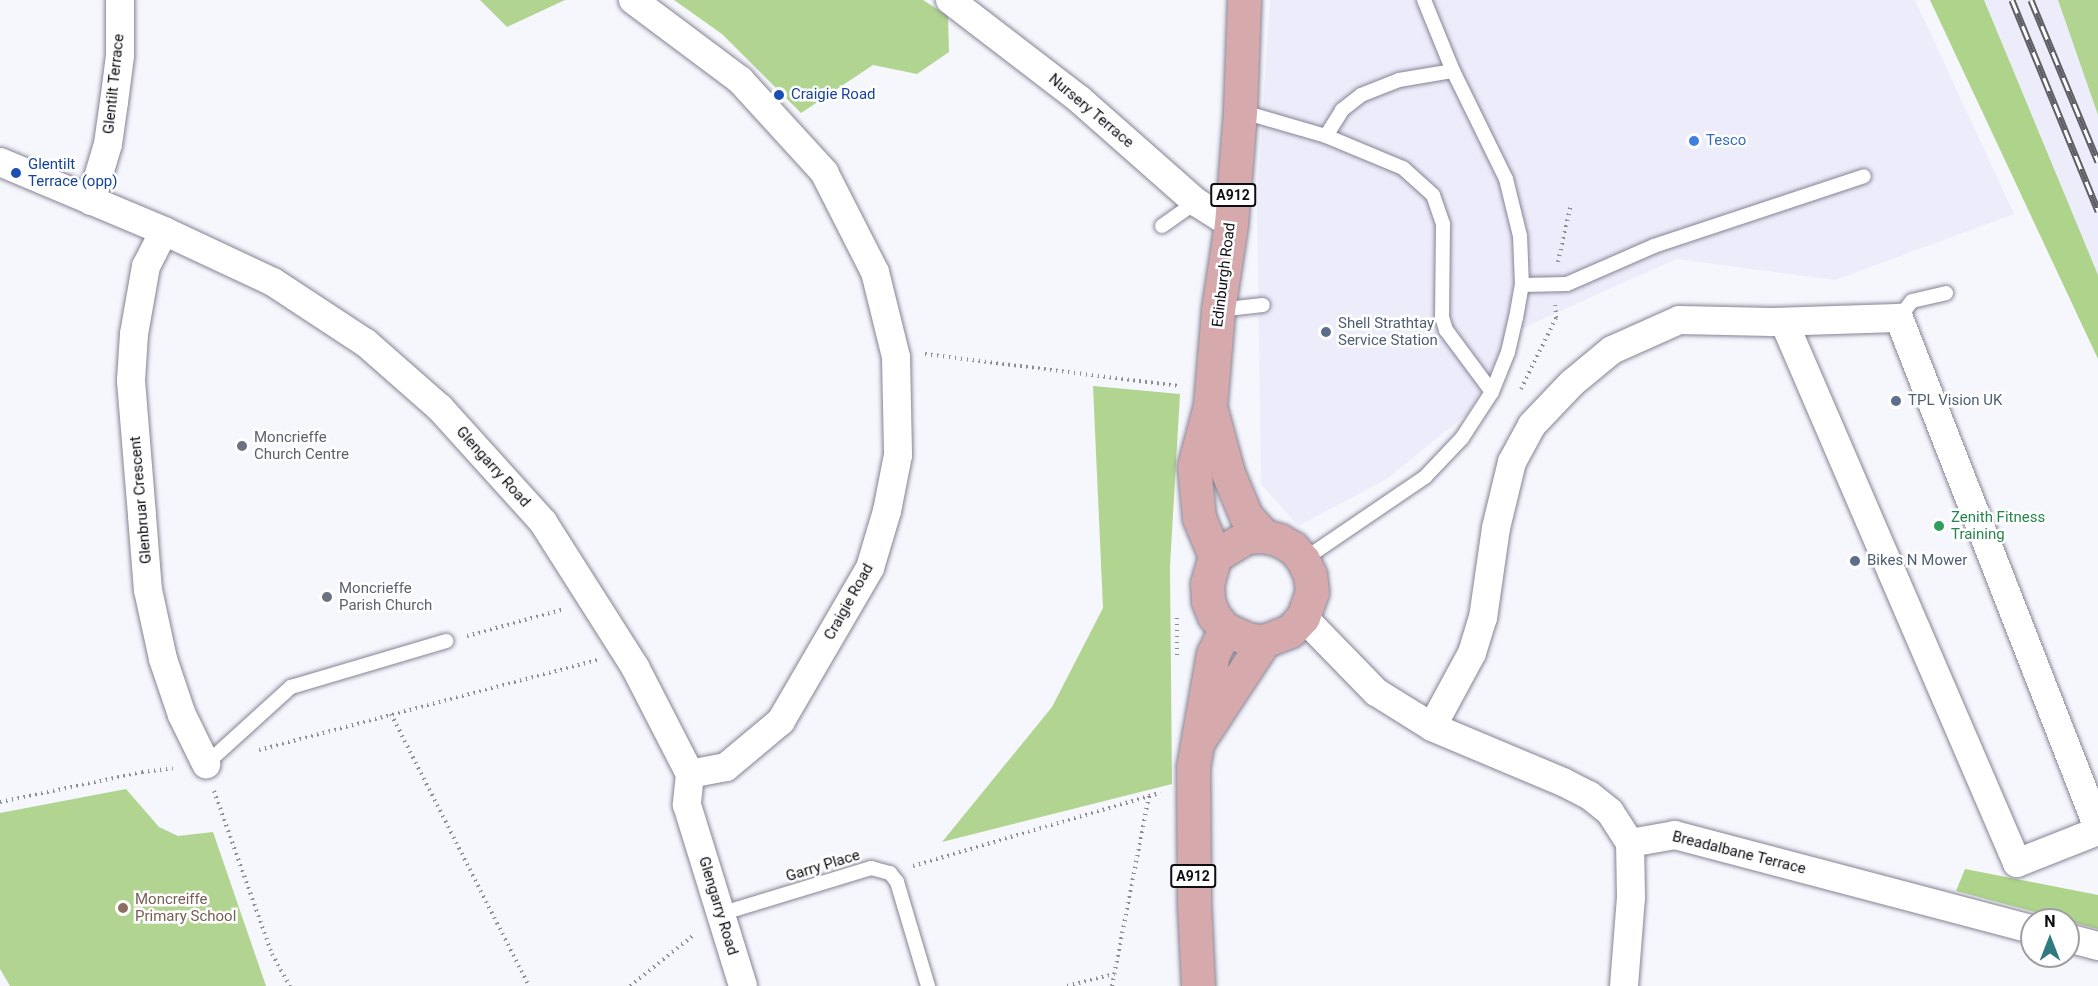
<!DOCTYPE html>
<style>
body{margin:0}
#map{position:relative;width:2098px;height:986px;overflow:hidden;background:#f6f6fd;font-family:Roboto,sans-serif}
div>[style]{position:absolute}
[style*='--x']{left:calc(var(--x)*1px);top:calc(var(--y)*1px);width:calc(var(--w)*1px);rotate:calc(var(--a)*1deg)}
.built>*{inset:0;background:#edecfb}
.green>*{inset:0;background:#b1d491}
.forest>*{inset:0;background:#aed38b}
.path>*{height:4px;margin-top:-2px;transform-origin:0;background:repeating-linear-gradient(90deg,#8e8d94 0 1.5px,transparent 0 6px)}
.roads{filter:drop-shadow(0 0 2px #858394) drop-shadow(0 0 2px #858394)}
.service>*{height:14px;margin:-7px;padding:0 7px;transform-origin:7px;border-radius:7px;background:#fff}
.minor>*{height:28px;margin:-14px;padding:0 14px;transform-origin:14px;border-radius:14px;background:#fff}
.primary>*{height:33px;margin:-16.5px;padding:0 16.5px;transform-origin:16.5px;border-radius:16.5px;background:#d6aaac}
.rail>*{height:7px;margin-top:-3.5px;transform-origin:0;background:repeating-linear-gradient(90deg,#fff 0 14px,#5f5e64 0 28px);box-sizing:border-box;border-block:2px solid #5f5e64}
.dots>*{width:16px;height:16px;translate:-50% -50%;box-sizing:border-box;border:3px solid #fff;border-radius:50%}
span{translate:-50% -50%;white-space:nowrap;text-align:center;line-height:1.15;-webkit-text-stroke:5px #fff;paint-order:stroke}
.shield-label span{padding:2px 4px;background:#fff;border:2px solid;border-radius:4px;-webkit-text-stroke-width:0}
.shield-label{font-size:14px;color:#0f0e14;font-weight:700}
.street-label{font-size:15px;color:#0f0e14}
.transit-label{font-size:15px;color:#164399}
.left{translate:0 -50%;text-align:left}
.shop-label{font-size:15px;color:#366cbe}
.service-label{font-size:15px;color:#4e5e75}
.worship-label{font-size:15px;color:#5b616d}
.leisure-label{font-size:15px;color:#27864d}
.education-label{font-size:15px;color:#785e54}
.north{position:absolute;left:2020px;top:908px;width:60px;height:60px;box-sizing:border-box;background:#fff;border:2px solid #9f9fa1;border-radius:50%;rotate:0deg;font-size:16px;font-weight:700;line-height:24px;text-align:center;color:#0f0e14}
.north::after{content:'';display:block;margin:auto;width:21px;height:27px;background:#317a80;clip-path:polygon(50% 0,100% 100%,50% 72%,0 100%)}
</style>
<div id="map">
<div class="built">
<div style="clip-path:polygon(1270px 0,1915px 0,2014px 214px,1835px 280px,1677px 259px,1611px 288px,1510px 334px,1469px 412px,1387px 479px,1298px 526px,1261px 484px,1257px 199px)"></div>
<div style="clip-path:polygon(1984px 0,2098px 0,2098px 275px,2071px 211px)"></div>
</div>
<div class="green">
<div style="clip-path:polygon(480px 0,565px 0,507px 27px)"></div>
<div style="clip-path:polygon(674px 0,923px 0,948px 16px,949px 52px,917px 74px,873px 65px,801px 113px,722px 34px)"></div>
<div style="clip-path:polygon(2058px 0,2098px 0,2098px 115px)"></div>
<div style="clip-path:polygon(1093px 386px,1180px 394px,1170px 566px,1172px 784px,942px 842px,1052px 707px,1103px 608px)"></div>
<div style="clip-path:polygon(126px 789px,159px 827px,178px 836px,213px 832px,266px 986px,10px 986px,0 969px,0 813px)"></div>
</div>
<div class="forest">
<div style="clip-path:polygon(1930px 0,1984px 0,2098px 275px,2098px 359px)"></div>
<div style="clip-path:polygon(1965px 869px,2098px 895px,2098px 929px,1956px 891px)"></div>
</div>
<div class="path">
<div style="--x:1558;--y:262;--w:59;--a:-77.4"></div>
<div style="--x:925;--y:354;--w:256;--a:7.2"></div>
<div style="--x:1521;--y:389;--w:79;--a:-63.8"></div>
<div style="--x:1556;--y:318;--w:13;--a:-94"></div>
<div style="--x:467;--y:636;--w:98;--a:-15.5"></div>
<div style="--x:1177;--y:655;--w:37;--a:-90"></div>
<div style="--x:391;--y:714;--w:305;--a:63.1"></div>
<div style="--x:259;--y:750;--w:350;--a:-14.9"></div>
<div style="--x:214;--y:791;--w:173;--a:70.4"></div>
<div style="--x:272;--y:954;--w:37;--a:61"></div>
<div style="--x:0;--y:802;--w:145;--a:-11.9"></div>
<div style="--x:142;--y:772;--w:31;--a:-7"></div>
<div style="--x:913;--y:866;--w:258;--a:-16.5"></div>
<div style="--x:630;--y:986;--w:83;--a:-38.7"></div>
<div style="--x:1067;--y:986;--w:49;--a:-14.3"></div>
<div style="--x:1112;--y:986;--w:194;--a:-79"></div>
</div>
<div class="roads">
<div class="service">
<div style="--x:1240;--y:111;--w:90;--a:16.2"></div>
<div style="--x:1326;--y:136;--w:83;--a:22.6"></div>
<div style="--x:1403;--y:168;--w:40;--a:42"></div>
<div style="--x:1433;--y:195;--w:31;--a:71"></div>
<div style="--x:1443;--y:224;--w:93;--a:90.6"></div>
<div style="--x:1442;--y:317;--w:14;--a:73"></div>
<div style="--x:1446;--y:330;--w:77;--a:53.4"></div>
<div style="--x:1326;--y:136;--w:31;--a:-58"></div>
<div style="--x:1342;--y:110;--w:24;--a:-38"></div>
<div style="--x:1361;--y:95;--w:41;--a:-21.5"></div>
<div style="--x:1399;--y:80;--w:55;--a:-9.5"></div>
<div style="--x:1162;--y:226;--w:42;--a:-35.2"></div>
<div style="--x:1522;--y:285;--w:45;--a:-1.3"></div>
<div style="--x:1567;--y:284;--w:95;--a:-23.6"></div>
<div style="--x:1654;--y:246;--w:221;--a:-18.4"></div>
<div style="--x:1218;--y:310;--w:45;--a:-6.3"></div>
<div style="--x:1899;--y:318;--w:21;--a:-53"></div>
<div style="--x:1912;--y:301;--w:35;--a:-13"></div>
<div style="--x:1303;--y:560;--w:148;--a:-34.2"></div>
<div style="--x:1425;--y:477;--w:54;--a:-46.5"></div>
<div style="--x:1462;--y:438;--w:55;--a:-56.9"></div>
<div style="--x:1492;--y:392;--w:43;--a:-68.2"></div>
<div style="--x:1508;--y:352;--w:35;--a:-77"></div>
<div style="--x:1516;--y:318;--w:34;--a:-80"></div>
<div style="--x:1522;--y:285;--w:49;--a:-92.3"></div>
<div style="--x:1520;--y:236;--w:59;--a:-103.8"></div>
<div style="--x:1506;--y:179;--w:120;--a:-116.1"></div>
<div style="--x:1453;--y:71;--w:77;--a:-112.2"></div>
<div style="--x:206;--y:764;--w:115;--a:-42.2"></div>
<div style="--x:291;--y:687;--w:162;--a:-16.5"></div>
<div style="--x:720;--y:914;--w:158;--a:-16.9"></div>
<div style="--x:871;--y:868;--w:20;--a:15"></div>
<div style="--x:890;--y:873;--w:11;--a:52"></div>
<div style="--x:897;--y:882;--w:109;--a:73.4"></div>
</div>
<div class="minor">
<div style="--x:633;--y:0;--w:134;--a:36.8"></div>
<div style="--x:740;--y:80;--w:125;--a:47.6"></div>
<div style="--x:824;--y:172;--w:112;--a:63"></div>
<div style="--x:875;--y:272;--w:88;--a:76.1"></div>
<div style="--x:896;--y:357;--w:98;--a:88.8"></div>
<div style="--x:898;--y:455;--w:57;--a:101.1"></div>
<div style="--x:887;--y:511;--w:59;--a:106.6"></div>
<div style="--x:870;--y:568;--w:177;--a:120.2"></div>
<div style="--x:781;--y:721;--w:72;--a:140.1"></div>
<div style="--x:726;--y:767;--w:37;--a:169"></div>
<div style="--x:950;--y:0;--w:163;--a:37.5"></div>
<div style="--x:1079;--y:99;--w:156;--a:41.4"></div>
<div style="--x:1196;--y:202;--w:41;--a:32.2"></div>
<div style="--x:0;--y:162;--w:178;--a:22.8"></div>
<div style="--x:164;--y:231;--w:120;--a:25.1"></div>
<div style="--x:273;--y:282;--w:111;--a:33.3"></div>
<div style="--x:366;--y:343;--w:98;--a:41.3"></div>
<div style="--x:440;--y:408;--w:154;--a:47.9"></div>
<div style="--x:543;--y:522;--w:172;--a:57.6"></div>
<div style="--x:635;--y:667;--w:120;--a:62.8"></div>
<div style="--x:690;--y:774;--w:31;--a:96"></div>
<div style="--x:687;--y:805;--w:189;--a:72.8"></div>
<div style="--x:91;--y:201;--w:59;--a:-73.4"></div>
<div style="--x:108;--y:144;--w:42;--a:-81.9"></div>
<div style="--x:114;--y:102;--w:46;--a:-82.6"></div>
<div style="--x:120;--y:56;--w:56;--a:-90"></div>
<div style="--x:164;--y:231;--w:39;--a:117"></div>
<div style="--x:146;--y:266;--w:69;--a:100"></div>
<div style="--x:134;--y:334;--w:47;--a:93.7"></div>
<div style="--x:131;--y:381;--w:135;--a:85.3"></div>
<div style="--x:142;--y:516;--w:74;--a:85.4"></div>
<div style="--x:148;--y:590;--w:71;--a:77.7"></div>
<div style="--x:163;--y:659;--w:59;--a:71.3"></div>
<div style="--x:182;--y:715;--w:55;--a:63.9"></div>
<div style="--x:1784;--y:322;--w:589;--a:66.7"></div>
<div style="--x:2017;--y:863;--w:87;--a:-21.6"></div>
<div style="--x:1303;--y:617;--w:105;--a:45.8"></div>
<div style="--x:1376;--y:692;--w:66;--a:32"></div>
<div style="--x:1432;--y:727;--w:142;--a:22.8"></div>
<div style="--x:1563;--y:782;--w:29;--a:27"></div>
<div style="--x:1589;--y:795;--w:27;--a:39"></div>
<div style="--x:1610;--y:812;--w:37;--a:57"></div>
<div style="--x:1630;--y:843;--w:46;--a:-10.1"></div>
<div style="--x:1675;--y:835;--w:369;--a:14.8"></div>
<div style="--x:1432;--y:727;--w:84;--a:-61.6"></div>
<div style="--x:1472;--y:653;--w:37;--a:-73"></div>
<div style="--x:1483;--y:618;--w:91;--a:-81.8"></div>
<div style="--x:1496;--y:528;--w:68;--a:-76.4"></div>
<div style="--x:1512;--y:462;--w:42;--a:-61.6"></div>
<div style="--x:1532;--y:425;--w:58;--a:-46.4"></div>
<div style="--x:1572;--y:383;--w:52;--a:-39.5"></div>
<div style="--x:1612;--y:350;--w:73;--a:-24.1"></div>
<div style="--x:1679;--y:320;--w:93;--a:1.2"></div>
<div style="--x:1772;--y:322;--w:127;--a:-1.8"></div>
<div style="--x:1899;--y:318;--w:547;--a:68.68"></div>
<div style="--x:2068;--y:938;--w:31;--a:15"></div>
<div style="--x:1624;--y:986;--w:88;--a:-85.5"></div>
<div style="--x:1631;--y:898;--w:55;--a:-91"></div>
</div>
<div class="primary">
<div style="--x:1210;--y:407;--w:68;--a:74.7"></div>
<div style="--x:1228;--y:473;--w:47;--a:67.3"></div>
<div style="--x:1246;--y:516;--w:27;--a:48"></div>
<div style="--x:1264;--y:536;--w:16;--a:15"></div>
<div style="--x:1279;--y:540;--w:16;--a:30"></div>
<div style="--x:1293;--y:548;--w:16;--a:50"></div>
<div style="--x:1303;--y:560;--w:17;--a:65"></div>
<div style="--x:1310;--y:575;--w:17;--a:83"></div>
<div style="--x:1312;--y:592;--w:27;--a:110"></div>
<div style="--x:1303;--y:617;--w:19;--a:133"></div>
<div style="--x:1290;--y:631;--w:28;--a:159"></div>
<div style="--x:1264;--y:641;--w:14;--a:-176"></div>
<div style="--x:1250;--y:640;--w:27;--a:-156"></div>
<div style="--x:1225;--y:629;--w:17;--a:-130"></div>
<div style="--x:1214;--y:616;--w:16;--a:-112"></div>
<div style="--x:1208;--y:601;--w:17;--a:-93"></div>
<div style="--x:1207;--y:584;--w:29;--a:-74"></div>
<div style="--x:1215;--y:556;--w:37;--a:-31"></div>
<div style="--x:1247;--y:537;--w:17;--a:-3"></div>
<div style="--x:1215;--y:556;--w:41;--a:-112.8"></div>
<div style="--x:1199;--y:518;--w:52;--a:-95.5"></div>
<div style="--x:1194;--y:466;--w:62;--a:-75.1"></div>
<div style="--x:1210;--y:406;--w:96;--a:-85.2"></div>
<div style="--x:1218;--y:310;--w:87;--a:-81.4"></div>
<div style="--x:1231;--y:224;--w:113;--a:-85.4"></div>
<div style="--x:1240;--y:111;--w:111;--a:-87.9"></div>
<div style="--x:1201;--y:737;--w:115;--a:-56.7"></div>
<div style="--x:1198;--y:986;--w:81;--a:-92.8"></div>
<div style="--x:1194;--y:905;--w:138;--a:-90.4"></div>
<div style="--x:1193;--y:767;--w:115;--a:-80"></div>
<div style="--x:1213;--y:654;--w:28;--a:-64"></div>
</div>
</div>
<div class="rail">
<div style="--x:2012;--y:0;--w:228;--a:67.8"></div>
<div style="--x:2031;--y:0;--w:175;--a:67.5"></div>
</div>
<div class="dots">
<div style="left:779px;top:95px;background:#1a4fb4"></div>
<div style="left:1694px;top:141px;background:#3f7fe0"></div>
<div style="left:16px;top:173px;background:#1a4fb4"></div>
<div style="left:1326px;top:332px;background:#5c6f8a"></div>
<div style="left:1896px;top:401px;background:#5c6f8a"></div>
<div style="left:242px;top:446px;background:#6b7280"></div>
<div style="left:1939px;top:526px;background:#2e9e5b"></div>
<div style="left:1855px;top:561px;background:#5c6f8a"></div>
<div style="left:327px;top:597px;background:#6b7280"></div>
<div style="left:123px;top:908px;background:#8d6e63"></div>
</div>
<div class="shield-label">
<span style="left:1233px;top:195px">A912</span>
<span style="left:1193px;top:876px">A912</span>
</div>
<div class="street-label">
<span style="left:114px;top:84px;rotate:-84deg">Glentilt Terrace</span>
<span style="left:1091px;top:111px;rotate:40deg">Nursery Terrace</span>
<span style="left:1224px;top:275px;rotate:-83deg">Edinburgh Road</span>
<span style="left:493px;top:467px;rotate:48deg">Glengarry Road</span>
<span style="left:141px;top:500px;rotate:-95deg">Glenbruar Crescent</span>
<span style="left:849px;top:602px;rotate:-61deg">Craigie Road</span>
<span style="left:1739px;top:853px;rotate:14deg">Breadalbane Terrace</span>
<span style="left:823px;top:866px;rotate:-17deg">Garry Place</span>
<span style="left:718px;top:906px;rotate:73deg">Glengarry Road</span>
</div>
<div class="transit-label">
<span class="left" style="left:791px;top:95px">Craigie Road</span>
<span class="left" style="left:28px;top:173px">Glentilt<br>Terrace (opp)</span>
</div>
<div class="shop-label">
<span class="left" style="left:1706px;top:141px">Tesco</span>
</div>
<div class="service-label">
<span class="left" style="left:1338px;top:332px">Shell Strathtay<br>Service Station</span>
<span class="left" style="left:1908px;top:401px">TPL Vision UK</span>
<span class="left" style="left:1867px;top:561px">Bikes N Mower</span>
</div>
<div class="worship-label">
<span class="left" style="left:254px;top:446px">Moncrieffe<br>Church Centre</span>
<span class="left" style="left:339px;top:597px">Moncrieffe<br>Parish Church</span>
</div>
<div class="leisure-label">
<span class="left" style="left:1951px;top:526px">Zenith Fitness<br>Training</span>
</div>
<div class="education-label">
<span class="left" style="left:135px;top:908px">Moncreiffe<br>Primary School</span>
</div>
<div class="north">N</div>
</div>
